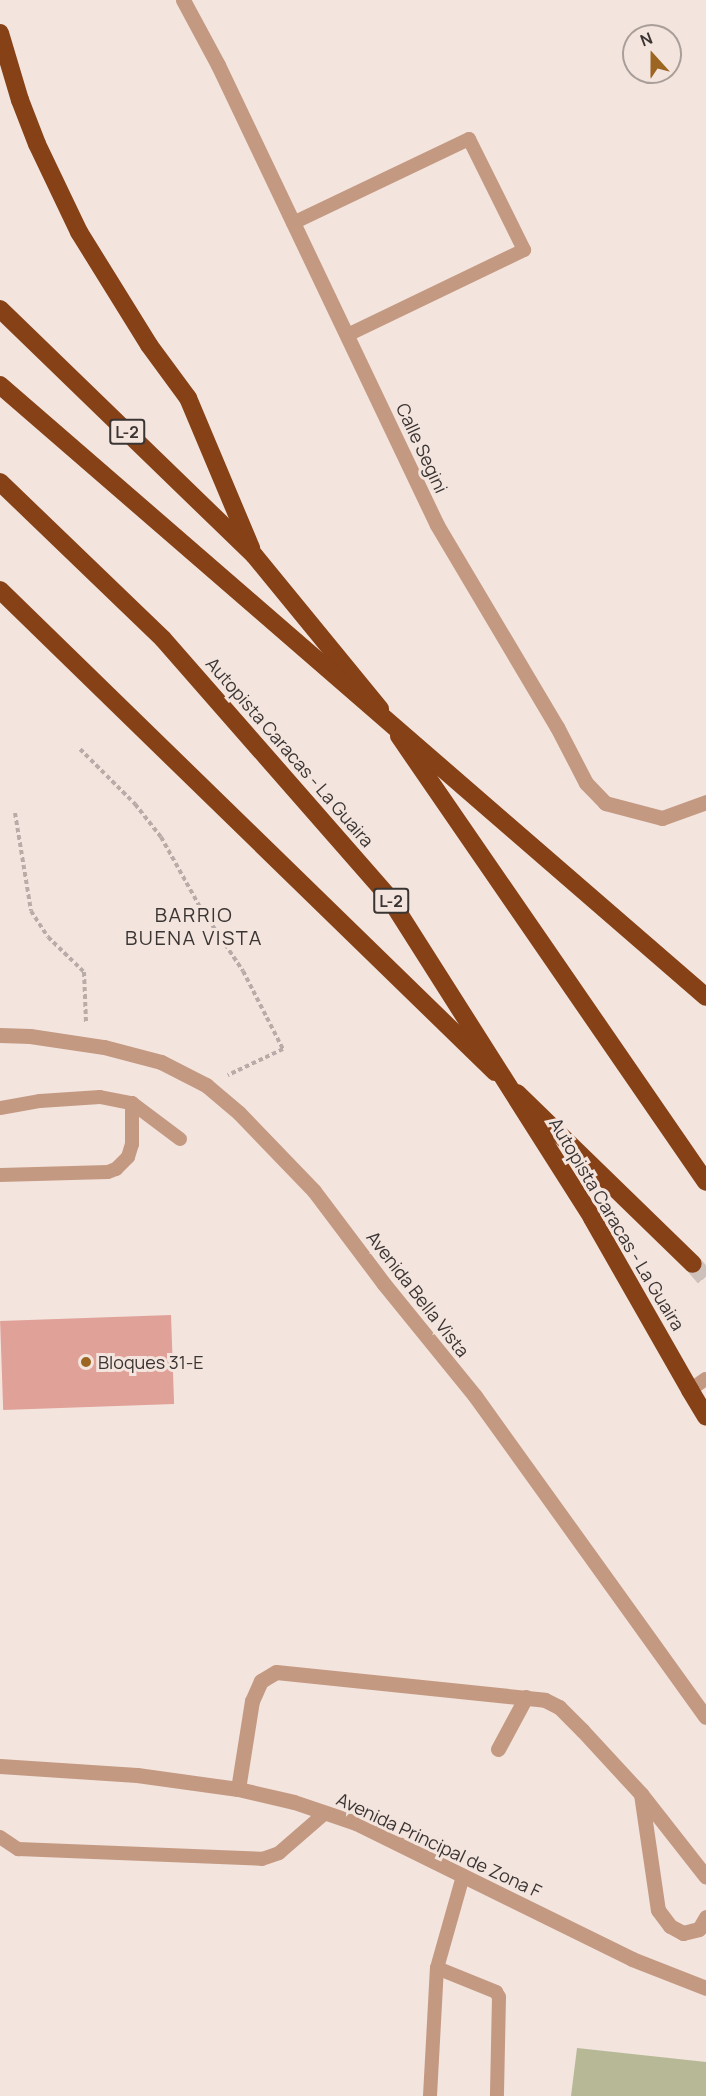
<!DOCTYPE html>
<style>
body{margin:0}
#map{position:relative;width:706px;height:2096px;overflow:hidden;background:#f3e4de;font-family:Manrope,sans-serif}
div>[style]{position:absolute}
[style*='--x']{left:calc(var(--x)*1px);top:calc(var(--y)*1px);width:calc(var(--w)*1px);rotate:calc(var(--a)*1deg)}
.green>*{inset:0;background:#b7b996}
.building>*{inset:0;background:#e0a198;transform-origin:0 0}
.highway-tunnel>*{height:18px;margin-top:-9px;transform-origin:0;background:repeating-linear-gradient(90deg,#cec1bc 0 18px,transparent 0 27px)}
.path>*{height:4px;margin-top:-2px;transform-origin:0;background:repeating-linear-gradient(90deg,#b9aca8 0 4.5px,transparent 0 7.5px)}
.lane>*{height:14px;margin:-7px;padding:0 7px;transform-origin:7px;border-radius:7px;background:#c49982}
.street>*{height:15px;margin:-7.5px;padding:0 7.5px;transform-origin:7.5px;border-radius:7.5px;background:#c49982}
.highway>*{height:18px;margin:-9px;padding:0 9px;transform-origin:9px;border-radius:9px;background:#864116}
.highway-bridge>*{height:18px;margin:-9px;padding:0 9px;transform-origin:9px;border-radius:9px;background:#864116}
.dots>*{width:16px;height:16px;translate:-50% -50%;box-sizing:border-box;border:3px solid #f3e4de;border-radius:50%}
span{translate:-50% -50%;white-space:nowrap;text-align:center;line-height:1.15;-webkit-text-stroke:6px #f3e4de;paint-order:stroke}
.shield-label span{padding:2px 4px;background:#f3e4de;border:2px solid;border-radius:4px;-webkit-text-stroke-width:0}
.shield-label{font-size:16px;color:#3a3432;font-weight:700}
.street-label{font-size:18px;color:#3a3432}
.poi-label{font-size:18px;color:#3a3432}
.left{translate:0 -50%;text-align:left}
.neighbourhood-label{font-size:20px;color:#3a3432;letter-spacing:1.5px}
.north{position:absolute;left:622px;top:24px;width:60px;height:60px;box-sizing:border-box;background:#f3e4de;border:2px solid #a99e99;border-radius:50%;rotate:339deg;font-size:16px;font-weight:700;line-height:24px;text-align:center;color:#3a3432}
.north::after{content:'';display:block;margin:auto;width:21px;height:27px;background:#9d6522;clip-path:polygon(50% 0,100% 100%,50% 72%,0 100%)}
</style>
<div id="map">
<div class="green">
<div style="clip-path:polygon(577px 2048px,706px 2062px,706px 2096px,571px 2096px)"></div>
</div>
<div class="building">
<div style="left:171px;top:1315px;width:89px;height:171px;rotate:88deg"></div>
</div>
<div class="highway-tunnel">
<div style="--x:693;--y:1264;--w:20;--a:49"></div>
</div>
<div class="path">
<div style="--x:80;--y:749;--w:78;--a:45"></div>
<div style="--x:135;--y:804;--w:42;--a:51.8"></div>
<div style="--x:161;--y:837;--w:80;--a:60.9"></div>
<div style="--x:200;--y:907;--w:77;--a:56.1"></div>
<div style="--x:243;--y:971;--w:88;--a:62.9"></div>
<div style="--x:283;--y:1049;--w:61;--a:154.7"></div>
<div style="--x:15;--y:813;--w:99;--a:80.7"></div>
<div style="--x:31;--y:911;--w:31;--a:57"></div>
<div style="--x:48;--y:937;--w:50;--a:44.2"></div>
<div style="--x:84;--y:972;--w:50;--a:87.7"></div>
</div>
<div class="lane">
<div style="--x:293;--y:223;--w:195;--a:-25.5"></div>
<div style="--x:469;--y:139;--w:124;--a:63.6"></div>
<div style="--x:524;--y:250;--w:196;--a:154.3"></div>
<div style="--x:0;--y:1108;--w:41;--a:-9.9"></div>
<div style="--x:40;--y:1101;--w:60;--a:-3.8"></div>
<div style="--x:100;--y:1097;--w:33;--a:11"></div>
<div style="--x:132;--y:1103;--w:60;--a:36.9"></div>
<div style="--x:0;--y:1175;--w:108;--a:-1.6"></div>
<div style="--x:108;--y:1172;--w:9;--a:-21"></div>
<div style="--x:116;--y:1169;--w:17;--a:-45"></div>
<div style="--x:128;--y:1157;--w:14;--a:-73"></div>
<div style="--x:132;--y:1144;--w:41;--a:-90"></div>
<div style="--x:690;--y:1390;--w:19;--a:-35"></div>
<div style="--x:0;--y:1837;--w:22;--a:34"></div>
<div style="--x:18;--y:1849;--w:244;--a:2.3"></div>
<div style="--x:262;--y:1859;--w:18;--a:-19"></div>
<div style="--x:279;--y:1853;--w:61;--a:-41"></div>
<div style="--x:437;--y:1968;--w:64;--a:22.1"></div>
<div style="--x:496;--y:1992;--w:6;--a:59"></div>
<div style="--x:499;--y:1997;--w:99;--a:91.2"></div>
<div style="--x:430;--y:2096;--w:128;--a:-86.9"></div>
<div style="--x:437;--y:1968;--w:96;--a:-74.2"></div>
</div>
<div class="street">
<div style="--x:183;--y:0;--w:74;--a:61.7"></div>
<div style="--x:218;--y:65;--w:509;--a:64.54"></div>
<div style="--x:437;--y:525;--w:235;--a:59.3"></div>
<div style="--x:557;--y:727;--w:63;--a:62.6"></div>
<div style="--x:586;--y:783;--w:28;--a:46"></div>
<div style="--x:605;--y:803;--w:59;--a:14.7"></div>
<div style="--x:662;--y:818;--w:47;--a:-20"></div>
<div style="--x:0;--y:1035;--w:30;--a:2"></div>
<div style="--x:30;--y:1036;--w:75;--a:8.5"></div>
<div style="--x:104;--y:1047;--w:59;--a:14.7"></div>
<div style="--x:161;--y:1062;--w:51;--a:27.1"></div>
<div style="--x:206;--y:1085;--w:43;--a:40.3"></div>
<div style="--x:239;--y:1113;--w:108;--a:46.1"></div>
<div style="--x:314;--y:1191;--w:116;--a:53"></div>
<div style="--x:384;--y:1284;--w:144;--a:50.9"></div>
<div style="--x:475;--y:1396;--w:395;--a:54.3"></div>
<div style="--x:498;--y:1749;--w:59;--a:-61.7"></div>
<div style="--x:0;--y:1766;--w:137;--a:3.8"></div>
<div style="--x:137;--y:1775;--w:102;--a:7.9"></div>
<div style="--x:238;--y:1789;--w:57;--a:13.1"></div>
<div style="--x:294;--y:1802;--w:65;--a:18.7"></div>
<div style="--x:356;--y:1823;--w:308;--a:26.2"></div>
<div style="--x:632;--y:1959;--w:79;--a:21.4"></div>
<div style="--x:238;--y:1789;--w:89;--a:-81"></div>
<div style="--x:252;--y:1701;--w:22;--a:-66"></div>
<div style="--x:261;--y:1681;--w:17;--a:-31"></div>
<div style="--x:276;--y:1672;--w:270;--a:5.9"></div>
<div style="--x:545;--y:1700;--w:16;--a:27"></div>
<div style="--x:559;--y:1707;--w:33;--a:45"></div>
<div style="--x:582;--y:1730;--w:87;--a:47.3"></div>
<div style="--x:641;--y:1794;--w:105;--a:51.9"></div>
<div style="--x:641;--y:1794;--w:117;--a:81.7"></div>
<div style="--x:658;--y:1910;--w:20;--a:53"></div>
<div style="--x:670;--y:1926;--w:15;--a:28"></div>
<div style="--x:683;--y:1933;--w:16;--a:-14"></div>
<div style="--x:699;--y:1929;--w:14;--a:-60"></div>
</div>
<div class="highway">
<div style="--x:0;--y:33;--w:70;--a:73.4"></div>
<div style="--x:20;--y:100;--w:47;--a:68.9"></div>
<div style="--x:37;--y:144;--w:98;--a:64.5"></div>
<div style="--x:79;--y:232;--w:133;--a:58.2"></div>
<div style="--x:149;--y:345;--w:66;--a:53.7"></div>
<div style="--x:188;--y:398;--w:163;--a:67.2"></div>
<div style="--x:0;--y:309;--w:354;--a:44.1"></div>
<div style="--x:254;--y:555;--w:199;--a:50.7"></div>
<div style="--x:0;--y:590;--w:691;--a:44.24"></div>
<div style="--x:399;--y:736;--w:541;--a:55.46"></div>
<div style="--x:517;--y:1093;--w:245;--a:44.2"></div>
<div style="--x:690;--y:1390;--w:31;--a:59"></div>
</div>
<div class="highway-bridge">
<div style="--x:0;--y:385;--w:934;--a:40.92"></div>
<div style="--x:0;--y:482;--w:226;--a:43.9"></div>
<div style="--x:163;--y:639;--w:342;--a:48.8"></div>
<div style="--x:388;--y:896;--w:381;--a:57.6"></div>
<div style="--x:592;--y:1218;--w:198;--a:60.3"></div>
</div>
<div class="dots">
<div style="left:86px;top:1362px;background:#9d6522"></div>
</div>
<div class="shield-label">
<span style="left:127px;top:432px">L-2</span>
<span style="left:391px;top:901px">L-2</span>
</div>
<div class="street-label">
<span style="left:422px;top:448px;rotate:65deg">Calle Segini</span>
<span style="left:290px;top:752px;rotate:49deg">Autopista Caracas - La Guaira</span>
<span style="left:617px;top:1224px;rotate:59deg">Autopista Caracas - La Guaira</span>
<span style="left:418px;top:1294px;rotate:52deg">Avenida Bella Vista</span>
<span style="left:439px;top:1845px;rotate:25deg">Avenida Principal de Zona F</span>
</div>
<div class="poi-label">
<span class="left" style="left:98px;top:1362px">Bloques 31-E</span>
</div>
<div class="neighbourhood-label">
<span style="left:194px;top:926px">BARRIO<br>BUENA VISTA</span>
</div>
<div class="north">N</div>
</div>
